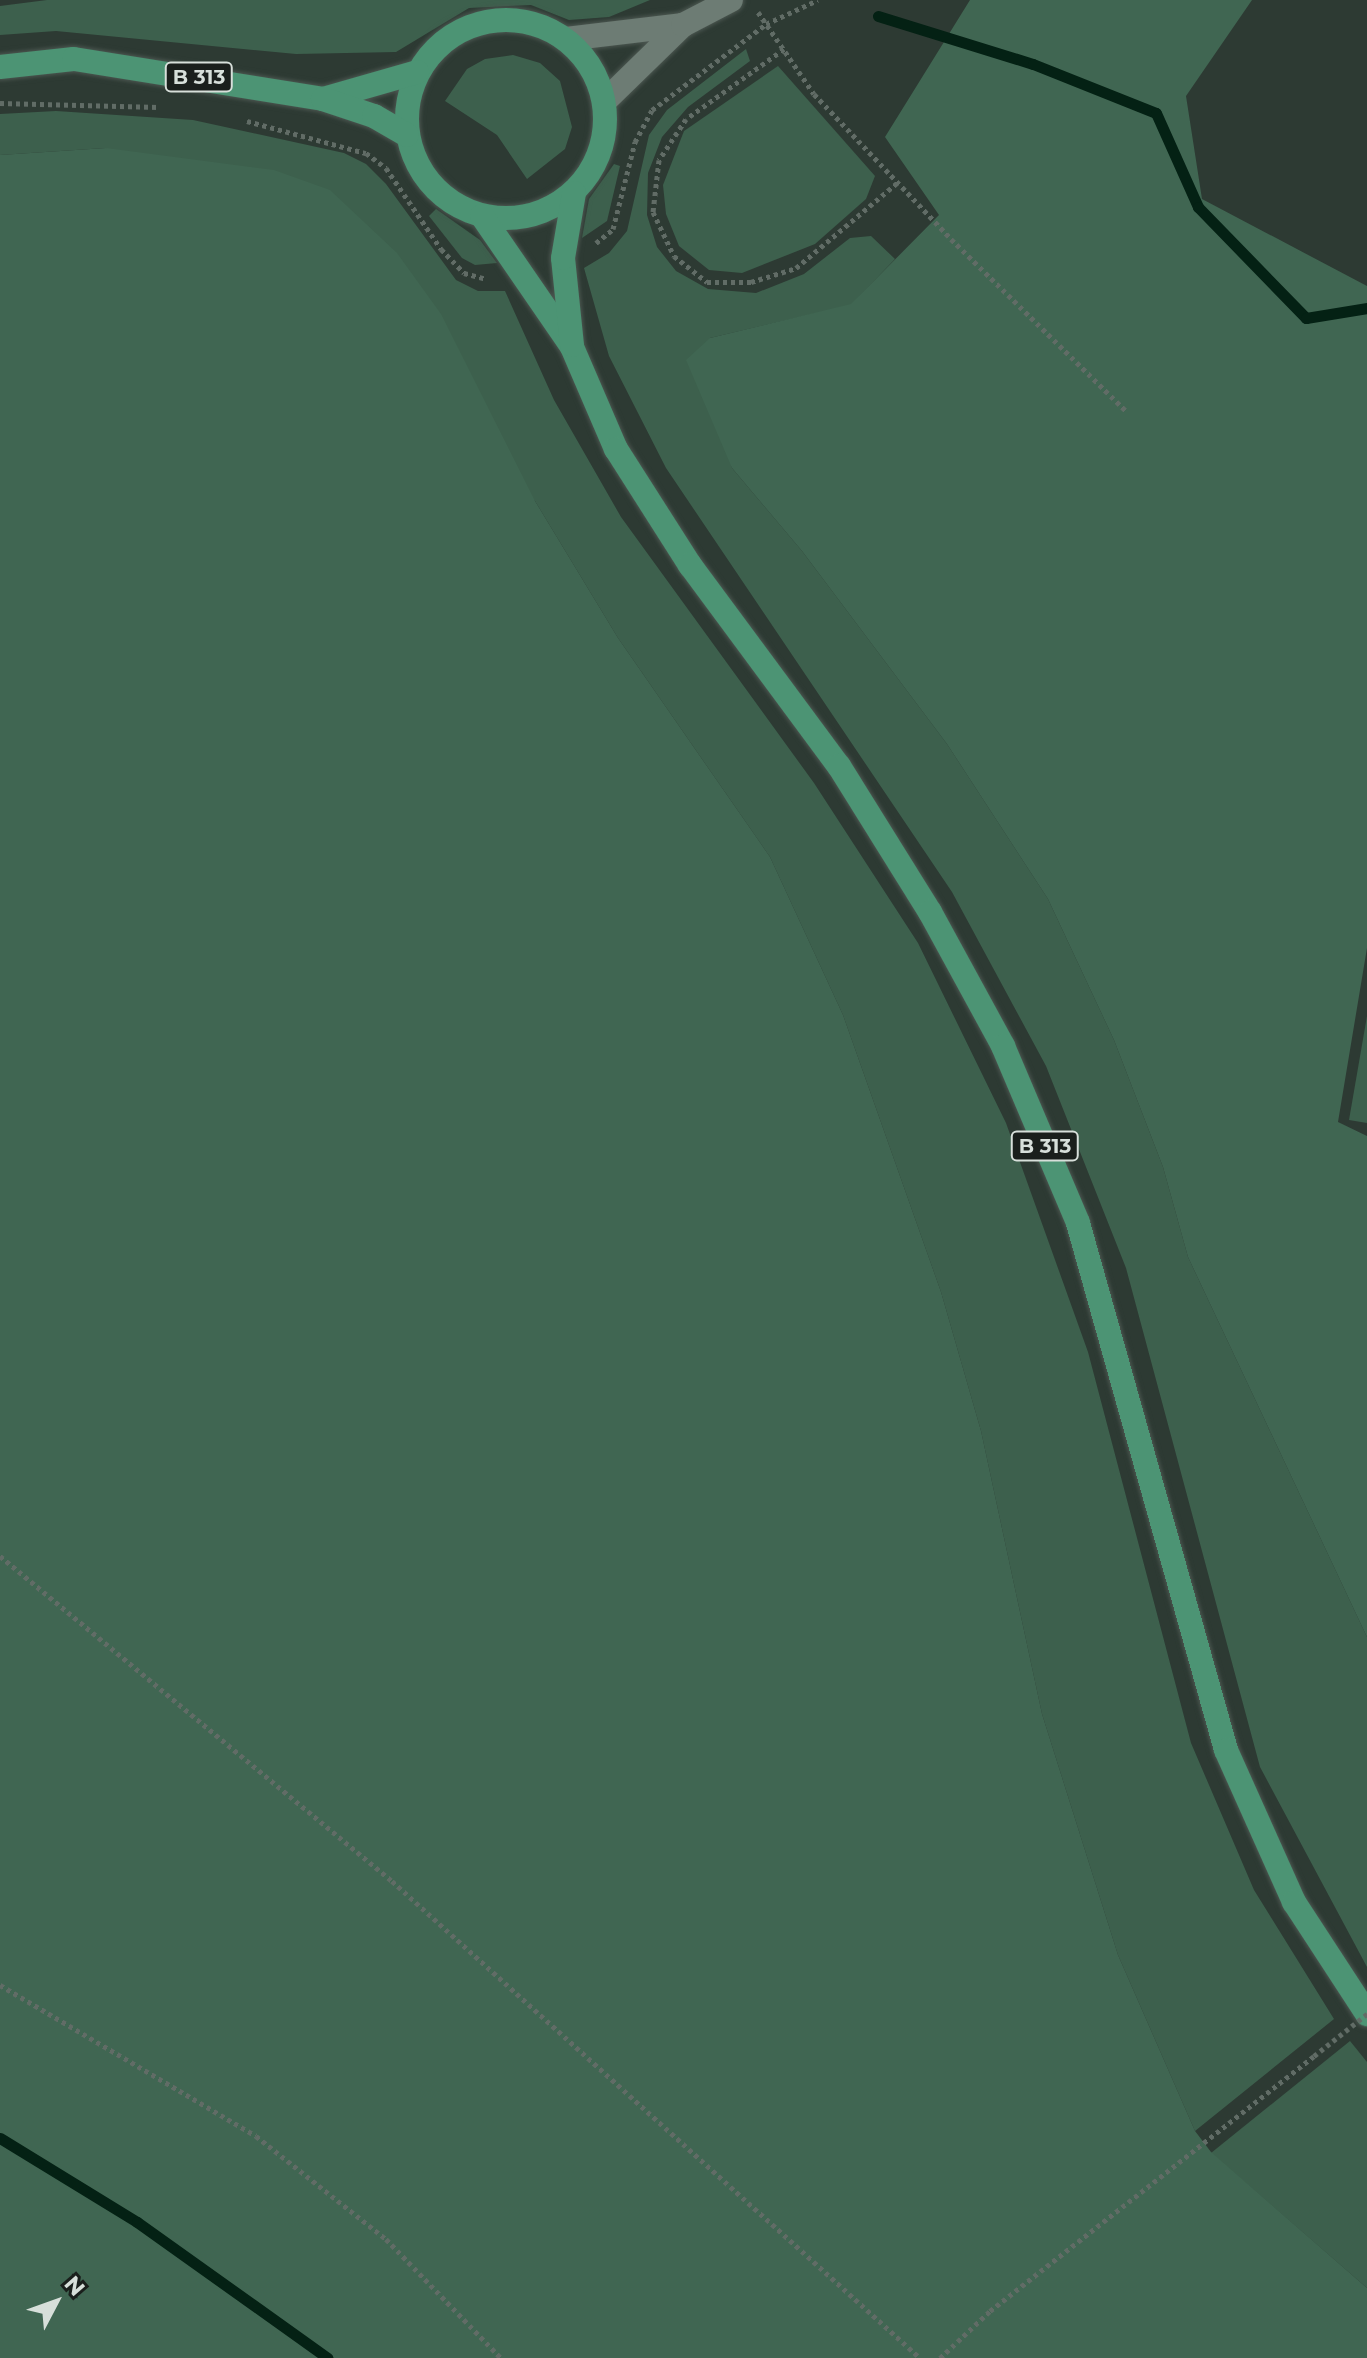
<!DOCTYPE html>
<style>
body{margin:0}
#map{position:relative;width:1367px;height:2358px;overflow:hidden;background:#2d3a33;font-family:Montserrat,sans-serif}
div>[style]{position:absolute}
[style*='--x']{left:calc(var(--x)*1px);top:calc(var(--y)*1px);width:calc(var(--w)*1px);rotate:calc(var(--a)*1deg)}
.green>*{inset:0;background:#3d604d}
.forest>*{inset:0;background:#406652}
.stream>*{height:11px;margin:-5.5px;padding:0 5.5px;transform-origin:5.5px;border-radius:5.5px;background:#042114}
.path>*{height:5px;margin-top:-2.5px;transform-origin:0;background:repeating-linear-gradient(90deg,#616c66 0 4px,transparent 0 8px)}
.roads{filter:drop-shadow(0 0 2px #4b5650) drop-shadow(0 0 2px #4b5650)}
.secondary>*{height:24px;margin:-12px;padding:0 12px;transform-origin:12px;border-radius:12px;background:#6d7c74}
.primary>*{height:24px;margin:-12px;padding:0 12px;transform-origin:12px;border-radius:12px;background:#4c9474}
.primary>.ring{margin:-12px;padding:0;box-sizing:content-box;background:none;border:24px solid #4c9474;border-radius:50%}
.path-bridge>*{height:5px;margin-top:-2.5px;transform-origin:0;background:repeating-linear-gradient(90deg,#616c66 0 4px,transparent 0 8px)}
span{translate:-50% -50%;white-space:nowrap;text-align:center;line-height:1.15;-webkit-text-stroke:6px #1a1f1c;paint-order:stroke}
.shield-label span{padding:2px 6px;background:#1a1f1c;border:2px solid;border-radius:6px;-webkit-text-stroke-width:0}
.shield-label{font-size:20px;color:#d7dfda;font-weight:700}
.north{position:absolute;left:16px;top:2262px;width:80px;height:80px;-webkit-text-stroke:6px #1a1f1c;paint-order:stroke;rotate:49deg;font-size:22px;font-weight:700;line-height:32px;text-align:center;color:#d7dfda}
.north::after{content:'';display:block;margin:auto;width:28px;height:36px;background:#d7dfda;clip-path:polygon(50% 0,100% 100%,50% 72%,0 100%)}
</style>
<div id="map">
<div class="green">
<div style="clip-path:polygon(47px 0,650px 0,609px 17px,569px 20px,531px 5px,469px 8px,396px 52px,296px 54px,56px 31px,0 35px,0 6px)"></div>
<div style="clip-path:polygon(746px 49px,750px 61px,688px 107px,662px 137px,648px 173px,647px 215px,657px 247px,676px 271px,708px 289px,756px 293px,804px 274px,850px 238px,871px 236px,895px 259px,851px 305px,710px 338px,732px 468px,802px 551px,947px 744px,1048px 899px,1114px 1040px,1163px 1167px,1188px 1257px,1367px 1637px,1367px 1967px,1260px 1767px,1126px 1268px,1046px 1066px,952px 892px,666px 468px,609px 356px,584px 268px,609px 253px,627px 231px,649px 135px,667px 110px)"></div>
<div style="clip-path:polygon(513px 55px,540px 63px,560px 81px,572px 127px,565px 149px,527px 179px,497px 135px,445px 101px,467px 69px,485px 59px)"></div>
<div style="clip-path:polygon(778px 66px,875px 176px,866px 199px,815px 244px,742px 273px,709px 270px,679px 246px,666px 214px,663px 185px,684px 131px)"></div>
<div style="clip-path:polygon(56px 111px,193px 120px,344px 153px,366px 164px,386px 184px,456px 280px,478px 291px,505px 291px,554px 400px,621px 517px,814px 783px,918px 943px,1006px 1123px,1088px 1352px,1191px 1743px,1254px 1890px,1334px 2019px,1195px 2131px,1118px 1955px,1042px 1714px,981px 1431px,941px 1292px,843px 1015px,770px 857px,618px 638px,535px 501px,106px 148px,0 155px,0 114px)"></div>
<div style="clip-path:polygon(614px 164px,620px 166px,607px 221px,582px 238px,589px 199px)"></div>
<div style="clip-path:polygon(436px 209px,480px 240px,497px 263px,475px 265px,462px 258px,429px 216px)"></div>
<div style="clip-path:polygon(1367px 1016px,1367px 1123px,1349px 1120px)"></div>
<div style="clip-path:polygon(1350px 2041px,1367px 2062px,1367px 2288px,1211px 2153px)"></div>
</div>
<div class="forest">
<div style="clip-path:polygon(970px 0,1252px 0,1186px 96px,1202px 199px,1367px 286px,1367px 948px,1338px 1122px,1367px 1136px,1367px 1637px,1188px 1257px,1163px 1167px,1114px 1040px,1048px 899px,947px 744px,802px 551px,732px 468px,686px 360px,710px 338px,851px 304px,939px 215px,885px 137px)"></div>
<div style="clip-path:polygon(106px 148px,274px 170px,330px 190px,397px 253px,441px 314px,535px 501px,618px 638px,770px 857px,843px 1015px,941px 1292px,981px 1431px,1042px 1714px,1118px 1955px,1195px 2131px,1211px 2152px,1367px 2288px,1367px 2358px,0 2358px,0 155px)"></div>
</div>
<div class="stream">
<div style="--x:878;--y:16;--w:162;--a:17.2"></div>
<div style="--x:1033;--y:64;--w:132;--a:21.7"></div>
<div style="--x:1156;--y:113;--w:103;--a:65.9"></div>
<div style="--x:1198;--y:207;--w:155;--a:45.8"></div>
<div style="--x:1306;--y:318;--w:62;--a:-9.3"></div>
<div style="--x:0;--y:2138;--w:161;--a:31.5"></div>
<div style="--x:137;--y:2222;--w:234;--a:35.5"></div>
</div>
<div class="path">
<div style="--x:758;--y:12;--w:99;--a:55.7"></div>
<div style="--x:814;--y:94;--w:199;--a:46.6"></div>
<div style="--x:951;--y:239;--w:248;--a:44.5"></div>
<div style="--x:784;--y:49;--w:120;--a:144.5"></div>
<div style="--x:686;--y:119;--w:49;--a:123.4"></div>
<div style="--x:659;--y:160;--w:52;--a:96.6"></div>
<div style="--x:653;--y:212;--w:49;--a:64.5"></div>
<div style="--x:674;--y:256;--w:42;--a:38.2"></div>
<div style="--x:707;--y:282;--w:44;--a:0"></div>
<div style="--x:751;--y:282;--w:47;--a:-17.3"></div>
<div style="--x:796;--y:268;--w:133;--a:-40.1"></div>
<div style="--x:0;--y:103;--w:159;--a:1.4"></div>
<div style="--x:247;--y:121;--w:123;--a:15.1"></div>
<div style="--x:366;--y:153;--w:25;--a:37"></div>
<div style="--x:386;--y:168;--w:98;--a:55.8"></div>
<div style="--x:441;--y:249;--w:33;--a:46"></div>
<div style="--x:464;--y:273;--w:23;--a:15"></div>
<div style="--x:596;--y:243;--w:22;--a:-39"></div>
<div style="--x:613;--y:229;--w:90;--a:-75.8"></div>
<div style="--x:635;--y:142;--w:36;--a:-62"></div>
<div style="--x:652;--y:110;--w:143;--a:-37"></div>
<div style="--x:766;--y:24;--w:57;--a:-24.8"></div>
<div style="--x:0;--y:1556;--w:509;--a:39.66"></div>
<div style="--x:392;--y:1881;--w:712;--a:42.09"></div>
<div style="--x:0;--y:1985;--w:297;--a:30.5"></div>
<div style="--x:256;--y:2136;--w:166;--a:38.4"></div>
<div style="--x:386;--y:2239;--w:165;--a:46"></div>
<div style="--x:940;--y:2358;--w:69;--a:-43.2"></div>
<div style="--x:990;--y:2311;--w:412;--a:-38.2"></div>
</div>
<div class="roads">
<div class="secondary">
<div style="--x:566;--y:39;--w:118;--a:-6.8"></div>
<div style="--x:605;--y:101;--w:109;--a:-44.3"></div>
<div style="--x:683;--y:25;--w:54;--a:-27.5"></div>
</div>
<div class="primary">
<div class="ring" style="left:407px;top:20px;width:174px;height:174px"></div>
<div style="--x:0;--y:67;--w:74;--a:-6.2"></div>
<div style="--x:74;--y:59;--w:252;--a:9.1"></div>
<div style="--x:323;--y:99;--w:98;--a:-16"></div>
<div style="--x:323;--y:99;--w:54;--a:18.4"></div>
<div style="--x:374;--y:116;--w:38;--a:30"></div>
<div style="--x:482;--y:216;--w:159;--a:55.5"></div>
<div style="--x:572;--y:347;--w:111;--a:66.7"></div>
<div style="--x:616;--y:449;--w:138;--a:57.5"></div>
<div style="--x:690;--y:565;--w:250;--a:53.5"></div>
<div style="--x:839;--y:766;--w:172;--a:58.1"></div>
<div style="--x:930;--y:912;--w:153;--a:61.4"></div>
<div style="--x:1003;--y:1046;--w:192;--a:67"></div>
<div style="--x:1078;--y:1223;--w:547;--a:74.31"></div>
<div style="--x:1226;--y:1750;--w:167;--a:65.9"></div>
<div style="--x:1294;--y:1902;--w:134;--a:56.9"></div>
<div style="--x:572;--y:345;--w:87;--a:-95.9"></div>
<div style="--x:563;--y:258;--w:66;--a:-80.4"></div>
</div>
</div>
<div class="path-bridge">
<div style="--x:1314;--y:2056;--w:68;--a:-38.4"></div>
</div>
<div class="shield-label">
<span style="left:199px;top:77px">B 313</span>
<span style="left:1045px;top:1146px">B 313</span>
</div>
<div class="north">N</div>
</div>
